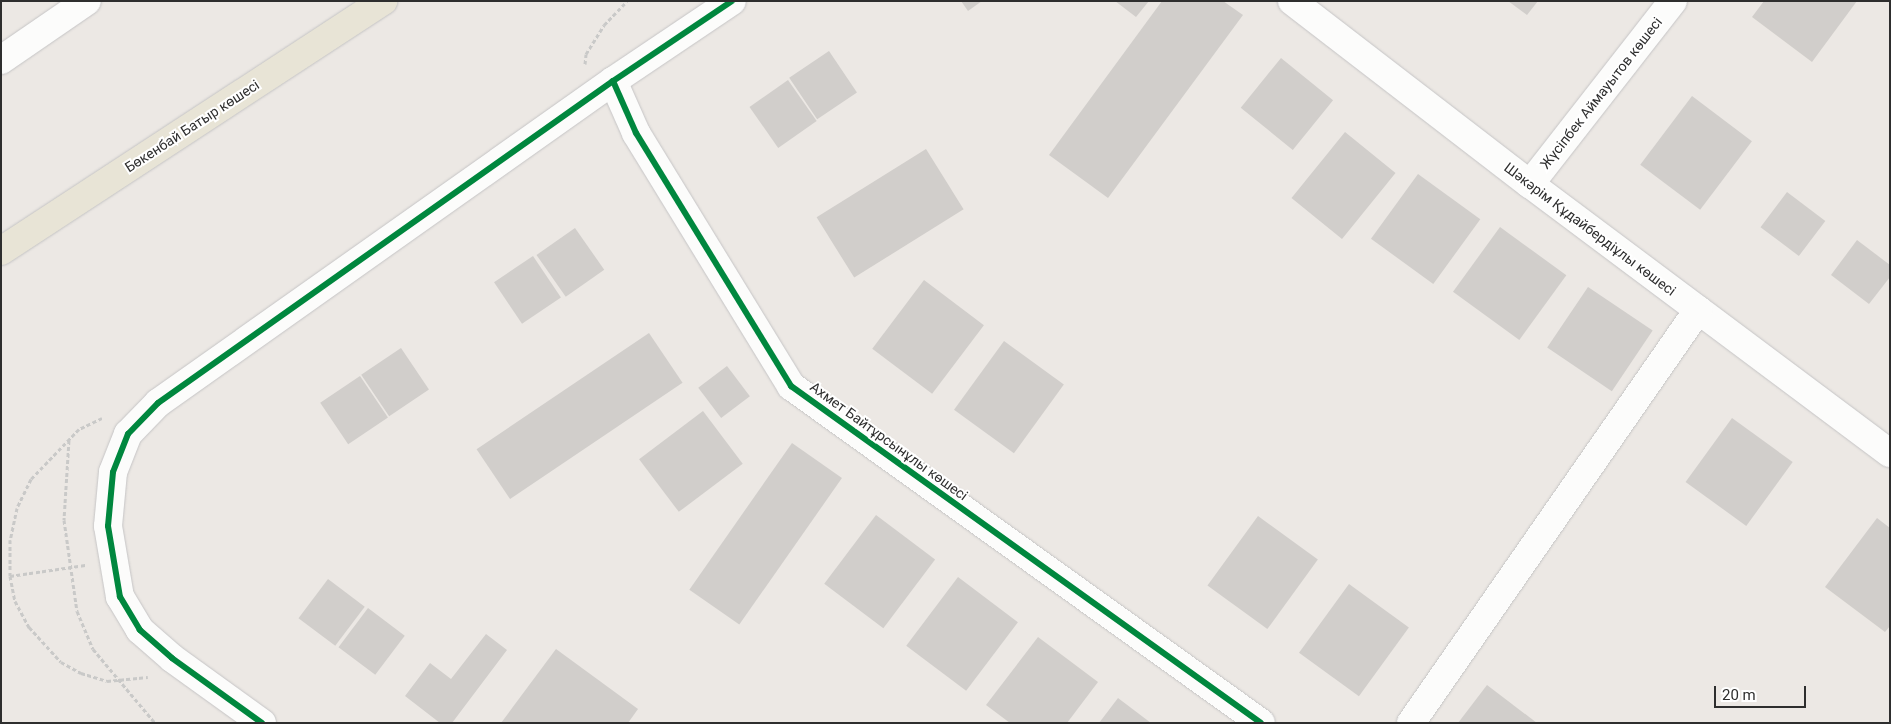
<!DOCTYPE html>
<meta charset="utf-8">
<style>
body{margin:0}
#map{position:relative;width:1891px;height:724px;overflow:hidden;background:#ece8e4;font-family:Roboto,sans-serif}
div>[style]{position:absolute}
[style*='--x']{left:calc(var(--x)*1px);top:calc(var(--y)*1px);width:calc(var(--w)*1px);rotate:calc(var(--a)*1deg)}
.building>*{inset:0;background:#d1cecb;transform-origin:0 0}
.path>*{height:3px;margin-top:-1.5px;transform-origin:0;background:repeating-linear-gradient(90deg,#c9c9c8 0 4px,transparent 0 6.5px)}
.roads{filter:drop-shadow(0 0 1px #c5c4c5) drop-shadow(0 0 1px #c5c4c5)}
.minor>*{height:28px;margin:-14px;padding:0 14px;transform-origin:14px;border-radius:14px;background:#fcfcfb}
.major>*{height:28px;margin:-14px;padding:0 14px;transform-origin:14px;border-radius:14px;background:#e8e4d6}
.cycleway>*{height:6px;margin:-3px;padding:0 3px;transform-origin:3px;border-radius:3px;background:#00873e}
span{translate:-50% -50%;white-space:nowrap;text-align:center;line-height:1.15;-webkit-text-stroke:4px #fff;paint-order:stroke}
.street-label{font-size:14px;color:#2e2e2e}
.frame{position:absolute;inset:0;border:2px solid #2e2e2e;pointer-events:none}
.scale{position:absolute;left:1714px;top:686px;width:92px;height:22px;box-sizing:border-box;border:2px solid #2e2e2e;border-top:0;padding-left:6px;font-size:15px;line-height:18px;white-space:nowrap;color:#2e2e2e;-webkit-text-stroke:4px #fff;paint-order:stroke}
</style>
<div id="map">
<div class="building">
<div style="clip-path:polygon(961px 1px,982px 1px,968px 11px)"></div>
<div style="clip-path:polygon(1115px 1px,1149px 1px,1136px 17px)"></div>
<div style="clip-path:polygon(1162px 1px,1223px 1px,1243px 15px,1108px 198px,1049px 155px)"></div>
<div style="clip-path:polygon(1508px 1px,1538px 1px,1527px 15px)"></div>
<div style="clip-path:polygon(1764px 1px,1857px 1px,1812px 62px,1752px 17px)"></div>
<div style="left:829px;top:51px;width:50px;height:48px;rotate:56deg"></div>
<div style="left:1281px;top:58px;width:67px;height:64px;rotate:39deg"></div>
<div style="left:788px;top:80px;width:50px;height:47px;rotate:55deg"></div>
<div style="left:1692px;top:96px;width:75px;height:86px;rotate:37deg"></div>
<div style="left:1345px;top:132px;width:65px;height:85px;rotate:39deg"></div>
<div style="left:926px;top:149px;width:71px;height:129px;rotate:58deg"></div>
<div style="left:1418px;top:174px;width:77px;height:80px;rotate:36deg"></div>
<div style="left:1787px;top:192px;width:48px;height:44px;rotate:37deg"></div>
<div style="left:1500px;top:227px;width:82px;height:80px;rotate:36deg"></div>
<div style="left:575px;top:228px;width:51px;height:47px;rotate:55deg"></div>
<div style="clip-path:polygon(1857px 240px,1890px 265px,1890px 277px,1869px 304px,1831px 275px)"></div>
<div style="left:533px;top:256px;width:50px;height:47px;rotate:56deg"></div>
<div style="left:924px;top:280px;width:75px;height:86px;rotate:37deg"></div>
<div style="left:1588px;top:287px;width:78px;height:73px;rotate:34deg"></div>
<div style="left:649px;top:333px;width:60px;height:208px;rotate:56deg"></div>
<div style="left:1004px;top:341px;width:74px;height:85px;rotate:36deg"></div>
<div style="left:401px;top:348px;width:50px;height:48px;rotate:56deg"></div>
<div style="left:727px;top:366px;width:38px;height:36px;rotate:53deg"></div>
<div style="left:360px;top:376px;width:50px;height:48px;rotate:56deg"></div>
<div style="left:703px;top:411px;width:66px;height:80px;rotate:53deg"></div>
<div style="left:1732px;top:418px;width:75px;height:79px;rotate:36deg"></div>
<div style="left:792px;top:443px;width:61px;height:179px;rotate:35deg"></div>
<div style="left:876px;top:515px;width:74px;height:86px;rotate:37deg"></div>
<div style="left:1258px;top:516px;width:74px;height:86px;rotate:36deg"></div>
<div style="clip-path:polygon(1877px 518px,1890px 528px,1890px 626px,1885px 632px,1825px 587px)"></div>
<div style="left:958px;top:577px;width:75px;height:86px;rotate:37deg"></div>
<div style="left:328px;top:579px;width:46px;height:49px;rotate:37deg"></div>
<div style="left:1349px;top:584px;width:74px;height:85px;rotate:36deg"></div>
<div style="left:368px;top:608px;width:46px;height:49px;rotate:37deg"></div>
<div style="clip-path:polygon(486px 634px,507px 650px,452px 723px,440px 723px,405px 696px,430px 663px,451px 679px)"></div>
<div style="clip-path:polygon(1038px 637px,1098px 682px,1067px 723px,1010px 723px,986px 705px)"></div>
<div style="clip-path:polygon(556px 649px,638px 709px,628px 723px,501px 723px)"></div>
<div style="clip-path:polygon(1487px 685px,1537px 723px,1458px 723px)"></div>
<div style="clip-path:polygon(1118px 698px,1151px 723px,1099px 723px)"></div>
</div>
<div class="path">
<div style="--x:585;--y:64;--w:10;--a:-84"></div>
<div style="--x:586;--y:54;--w:34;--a:-58"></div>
<div style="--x:604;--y:25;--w:33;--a:-46"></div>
<div style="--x:102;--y:418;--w:25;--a:154"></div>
<div style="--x:79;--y:429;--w:69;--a:133.8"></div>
<div style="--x:31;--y:479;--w:32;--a:116"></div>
<div style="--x:17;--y:508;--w:33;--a:102"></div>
<div style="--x:10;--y:540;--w:36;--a:90"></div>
<div style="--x:10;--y:576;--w:25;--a:79"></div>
<div style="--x:15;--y:601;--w:30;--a:62"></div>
<div style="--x:29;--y:627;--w:47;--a:47.6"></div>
<div style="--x:61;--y:662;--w:23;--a:29"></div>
<div style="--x:81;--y:673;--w:27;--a:17"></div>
<div style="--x:107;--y:681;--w:41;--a:-5.6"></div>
<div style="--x:69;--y:440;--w:80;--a:93.6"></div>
<div style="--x:64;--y:520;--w:92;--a:81.9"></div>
<div style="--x:77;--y:611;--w:41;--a:67.2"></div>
<div style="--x:93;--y:649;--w:97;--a:50"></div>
<div style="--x:10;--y:576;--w:76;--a:-8.3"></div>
</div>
<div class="roads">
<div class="minor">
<div style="--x:1292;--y:1;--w:300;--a:37.6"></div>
<div style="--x:1530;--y:184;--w:449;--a:36.8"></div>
<div style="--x:1;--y:60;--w:104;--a:-34.5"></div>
<div style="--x:613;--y:81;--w:57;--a:66.1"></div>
<div style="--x:636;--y:133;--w:297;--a:58.5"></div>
<div style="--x:791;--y:386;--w:578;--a:35.64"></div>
<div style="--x:1530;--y:184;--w:232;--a:-52"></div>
<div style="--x:262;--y:723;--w:111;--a:-144.2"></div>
<div style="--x:172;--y:658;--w:43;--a:-138.8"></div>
<div style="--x:140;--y:630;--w:39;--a:-121"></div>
<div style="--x:120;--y:597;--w:72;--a:-99.6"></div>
<div style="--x:108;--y:526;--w:54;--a:-84.7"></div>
<div style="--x:113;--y:472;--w:41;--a:-68.5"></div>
<div style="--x:128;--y:434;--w:43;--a:-45.9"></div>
<div style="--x:158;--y:403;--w:557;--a:-35.29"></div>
<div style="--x:613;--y:81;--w:143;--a:-33.9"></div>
<div style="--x:1411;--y:723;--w:503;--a:-55.2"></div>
</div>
<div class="major">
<div style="--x:1;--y:251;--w:457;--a:-33.2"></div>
</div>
</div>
<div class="cycleway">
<div style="--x:613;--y:81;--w:57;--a:66.1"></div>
<div style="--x:636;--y:133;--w:297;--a:58.5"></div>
<div style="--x:791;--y:386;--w:578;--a:35.64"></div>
<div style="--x:262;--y:723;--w:111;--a:-144.2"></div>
<div style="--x:172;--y:658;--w:43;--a:-138.8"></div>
<div style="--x:140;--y:630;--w:39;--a:-121"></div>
<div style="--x:120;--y:597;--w:72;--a:-99.6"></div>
<div style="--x:108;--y:526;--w:54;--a:-84.7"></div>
<div style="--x:113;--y:472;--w:41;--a:-68.5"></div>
<div style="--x:128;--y:434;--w:43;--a:-45.9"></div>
<div style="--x:158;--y:403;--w:557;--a:-35.29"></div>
<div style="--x:613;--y:81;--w:143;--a:-33.9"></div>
</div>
<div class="street-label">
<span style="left:1601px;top:93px;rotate:-52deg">Жүсіпбек Аймауытов көшесі</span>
<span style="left:192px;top:126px;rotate:-33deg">Бөкенбай Батыр көшесі</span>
<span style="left:1590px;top:229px;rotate:37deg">Шәкәрім Құдайбердіұлы көшесі</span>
<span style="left:889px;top:441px;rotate:36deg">Ахмет Байтұрсынұлы көшесі</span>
</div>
<div class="frame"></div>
<div class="scale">20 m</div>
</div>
